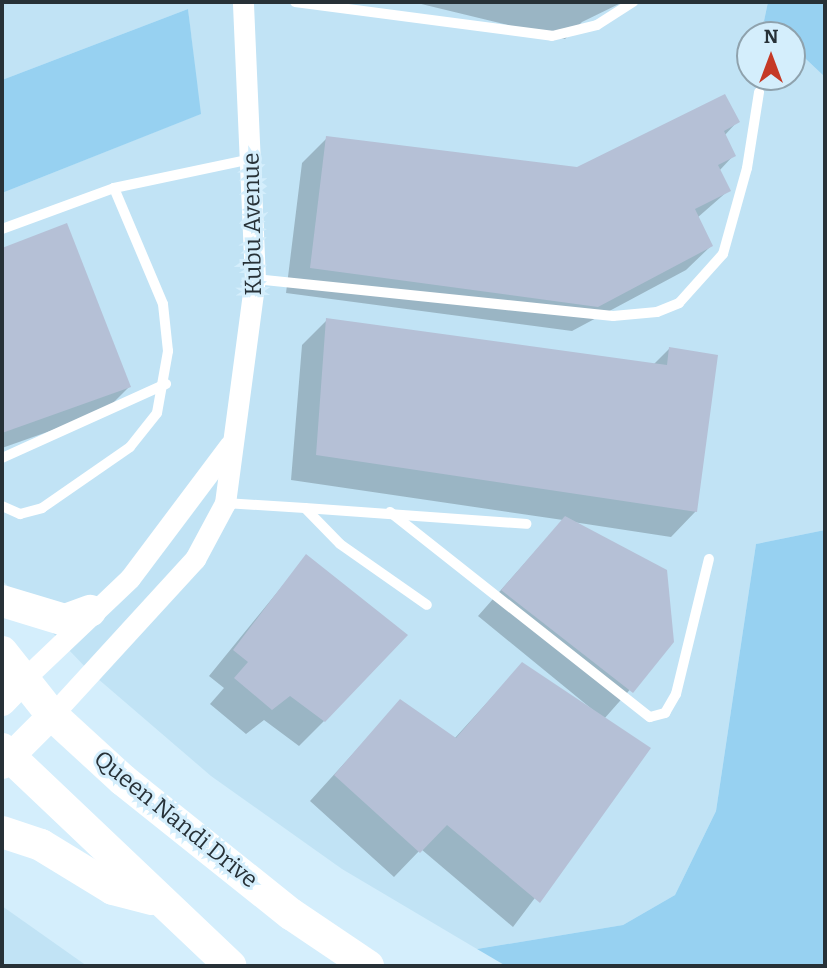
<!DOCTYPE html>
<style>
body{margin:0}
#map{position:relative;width:827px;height:968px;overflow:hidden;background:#d4eefc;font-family:Bitter,serif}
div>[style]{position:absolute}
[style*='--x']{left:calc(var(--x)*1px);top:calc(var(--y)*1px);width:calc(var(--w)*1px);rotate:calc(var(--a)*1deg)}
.built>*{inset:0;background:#c1e3f5}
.green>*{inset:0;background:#97d1f1}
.shadow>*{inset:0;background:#0003}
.building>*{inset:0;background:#b5c0d6}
.service>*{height:10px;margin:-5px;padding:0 5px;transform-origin:5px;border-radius:5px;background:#fff}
.minor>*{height:21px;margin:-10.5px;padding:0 10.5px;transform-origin:10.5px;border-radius:10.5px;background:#fff}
.tertiary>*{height:28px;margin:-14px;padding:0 14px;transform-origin:14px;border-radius:14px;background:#fff}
.secondary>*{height:32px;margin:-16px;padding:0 16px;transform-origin:16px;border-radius:16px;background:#fff}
span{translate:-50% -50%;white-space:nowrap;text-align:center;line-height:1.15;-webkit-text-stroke:6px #d4eefc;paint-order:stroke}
.street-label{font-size:23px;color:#273137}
.frame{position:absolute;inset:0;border:4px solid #273137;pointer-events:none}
.north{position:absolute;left:736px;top:21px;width:70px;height:70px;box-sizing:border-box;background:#d4eefc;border:2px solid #8fa2ad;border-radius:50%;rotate:0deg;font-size:19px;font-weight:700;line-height:28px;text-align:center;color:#273137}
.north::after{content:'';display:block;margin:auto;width:24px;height:32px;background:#c53926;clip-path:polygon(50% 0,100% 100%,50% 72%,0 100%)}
</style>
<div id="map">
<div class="built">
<div style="clip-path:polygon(2px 2px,768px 2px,764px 21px,780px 35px,750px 35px,750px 77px,792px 77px,792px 46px,825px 77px,825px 530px,756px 544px,716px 811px,675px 895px,623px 925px,477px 949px,342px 869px,211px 776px,90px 672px,2px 580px,2px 193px,200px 114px,188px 9px,2px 80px)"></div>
<div style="clip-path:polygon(2px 906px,87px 966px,2px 966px)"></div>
</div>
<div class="green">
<div style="clip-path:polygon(768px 2px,825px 2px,825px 77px,792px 46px,792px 35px,780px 35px,764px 21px)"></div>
<div style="clip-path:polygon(188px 9px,201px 114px,2px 193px,2px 80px)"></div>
<div style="clip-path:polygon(825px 530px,825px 966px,506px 966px,477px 949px,623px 925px,675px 895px,716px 811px,756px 544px)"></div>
</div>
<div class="shadow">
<div style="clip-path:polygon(413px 2px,623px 2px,582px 22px,565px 39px)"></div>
<div style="clip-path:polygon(737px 122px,724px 136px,734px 155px,719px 171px,729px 190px,697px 218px,711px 246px,686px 270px,572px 331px,286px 293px,302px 163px,327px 138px,578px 169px)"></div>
<div style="clip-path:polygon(66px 225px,129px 387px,104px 412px,2px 448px,2px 250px)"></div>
<div style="clip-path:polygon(327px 320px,653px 365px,669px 349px,696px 511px,671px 537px,573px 522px,672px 642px,604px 719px,648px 748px,513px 927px,421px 849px,394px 877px,310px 801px,400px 702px,454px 739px,522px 664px,604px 719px,478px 616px,563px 520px,291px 480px,302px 345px)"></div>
<div style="clip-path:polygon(306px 557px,324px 721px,299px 746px,264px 720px,246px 734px,210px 704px,224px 688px,209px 676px)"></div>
</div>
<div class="building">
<div style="clip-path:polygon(725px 94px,740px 122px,724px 131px,736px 156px,718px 165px,731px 191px,695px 209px,713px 246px,598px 307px,310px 268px,326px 136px,577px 167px)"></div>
<div style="clip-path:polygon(67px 223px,131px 387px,2px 433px,2px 248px)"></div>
<div style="clip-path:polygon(326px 318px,667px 365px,669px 347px,718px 355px,697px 512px,316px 455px)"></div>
<div style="clip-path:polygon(565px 516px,667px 570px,674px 642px,633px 693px,501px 590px)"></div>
<div style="clip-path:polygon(306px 554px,408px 635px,325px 722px,290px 696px,272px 710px,234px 678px,248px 662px,233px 650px)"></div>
<div style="clip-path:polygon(522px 662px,651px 748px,540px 903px,447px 825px,420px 853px,334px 775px,400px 699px,456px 738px)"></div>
</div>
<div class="service">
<div style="--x:295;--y:2;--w:259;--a:7.5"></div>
<div style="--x:552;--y:36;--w:46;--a:-13.7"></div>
<div style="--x:597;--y:25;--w:43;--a:-32.6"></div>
<div style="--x:2;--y:229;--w:119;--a:-20.1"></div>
<div style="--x:114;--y:188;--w:141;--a:-11.9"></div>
<div style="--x:255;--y:279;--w:360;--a:5.9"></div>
<div style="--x:613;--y:316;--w:44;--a:-5.2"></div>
<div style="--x:657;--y:312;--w:24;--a:-22"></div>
<div style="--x:679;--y:303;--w:66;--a:-48.1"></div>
<div style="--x:723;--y:254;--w:89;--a:-74.4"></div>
<div style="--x:747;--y:168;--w:77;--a:-81"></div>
<div style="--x:2;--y:458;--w:180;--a:-24.3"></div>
<div style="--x:225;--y:503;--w:80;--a:3.6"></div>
<div style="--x:305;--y:508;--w:50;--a:45.8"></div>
<div style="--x:340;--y:544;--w:106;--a:35"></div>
<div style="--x:2;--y:506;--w:20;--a:24"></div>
<div style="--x:20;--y:514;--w:23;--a:-15"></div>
<div style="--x:42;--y:508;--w:107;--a:-34.7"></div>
<div style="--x:130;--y:447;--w:43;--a:-51.5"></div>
<div style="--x:157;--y:413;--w:63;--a:-79.9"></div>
<div style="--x:168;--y:351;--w:47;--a:-96.1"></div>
<div style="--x:163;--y:304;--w:126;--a:-112.9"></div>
<div style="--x:305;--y:508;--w:222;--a:4.1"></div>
<div style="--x:390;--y:512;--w:331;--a:38.3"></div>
<div style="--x:650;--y:717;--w:16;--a:-15"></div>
<div style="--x:665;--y:713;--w:22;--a:-60"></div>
<div style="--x:676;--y:694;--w:139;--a:-76.3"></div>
</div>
<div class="minor">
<div style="--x:24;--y:679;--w:146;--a:-43.6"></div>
<div style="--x:130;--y:578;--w:166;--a:-53.1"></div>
<div style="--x:52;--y:715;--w:212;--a:-47.5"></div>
<div style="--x:195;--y:559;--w:64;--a:-61.8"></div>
<div style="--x:225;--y:503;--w:226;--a:-82.4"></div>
<div style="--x:255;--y:279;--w:277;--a:-92.5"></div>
</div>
<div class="tertiary">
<div style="--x:2;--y:702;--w:32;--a:-46"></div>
<div style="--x:2;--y:765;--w:71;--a:-45"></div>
</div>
<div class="secondary">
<div style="--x:2;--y:601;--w:66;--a:16.8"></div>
<div style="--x:65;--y:620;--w:27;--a:-20"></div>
<div style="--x:2;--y:652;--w:80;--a:51.6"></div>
<div style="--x:52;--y:715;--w:96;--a:42.5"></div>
<div style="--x:123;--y:780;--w:215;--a:38.6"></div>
<div style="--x:291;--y:914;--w:93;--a:34"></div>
<div style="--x:2;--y:749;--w:315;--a:43.5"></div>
<div style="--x:2;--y:832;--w:41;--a:18.4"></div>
<div style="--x:41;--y:845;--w:84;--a:31.4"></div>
<div style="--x:113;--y:889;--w:40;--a:14.4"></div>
</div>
<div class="street-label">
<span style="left:252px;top:224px;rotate:-91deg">Kubu Avenue</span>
<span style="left:176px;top:819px;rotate:39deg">Queen Nandi Drive</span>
</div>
<div class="frame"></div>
<div class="north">N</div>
</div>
